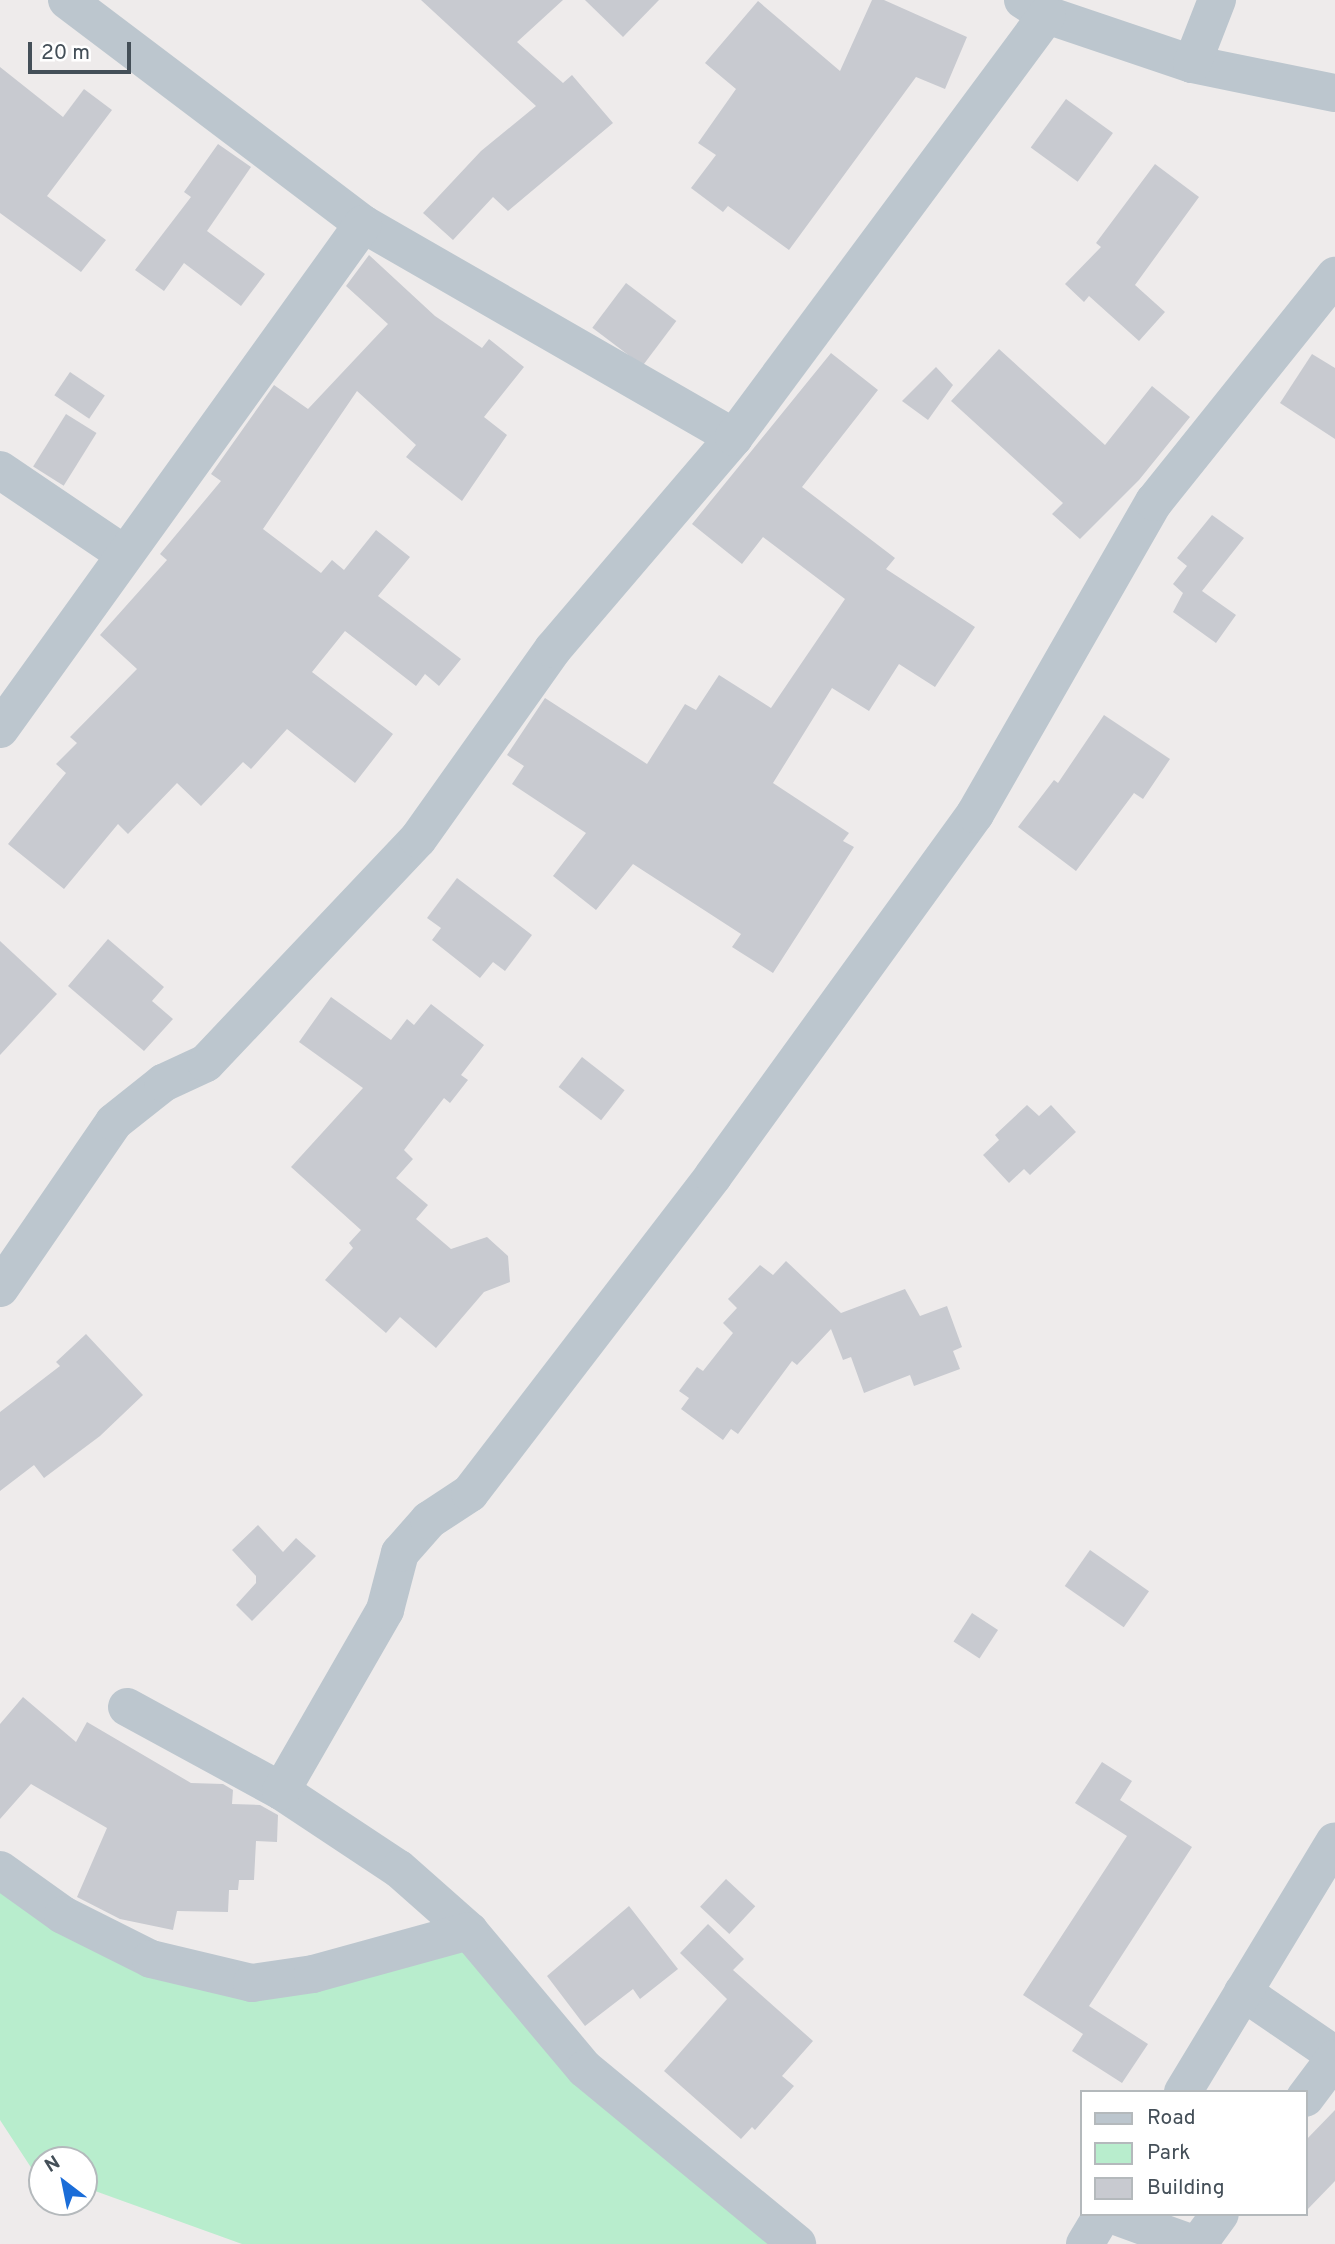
<!DOCTYPE html>
<style>
body{margin:0}
#map{position:relative;width:1335px;height:2244px;overflow:hidden;background:#eeebeb;font-family:Overpass,sans-serif}
div>[style]{position:absolute}
[style*='--x']{left:calc(var(--x)*1px);top:calc(var(--y)*1px);width:calc(var(--w)*1px);rotate:calc(var(--a)*1deg)}
.green>*{inset:0;background:#b8edcd}
.building>*{inset:0;background:#c8cad0;transform-origin:0 0}
.minor>*{height:38px;margin:-19px;padding:0 19px;transform-origin:19px;border-radius:19px;background:#bcc6ce}
span{translate:-50% -50%;white-space:nowrap;text-align:center;line-height:1.15;-webkit-text-stroke:6px #fff;paint-order:stroke}
.legend{position:absolute;left:1080px;top:2090px;width:228px;height:126px;box-sizing:border-box;background:#fff;border:2px solid #b4b9bc;margin:0;padding:9px 12px;list-style:none;font-size:21px;color:#444f58}
.legend li{display:flex;align-items:center;gap:14px;height:35px}
.legend b{width:35px;border:2px solid #b4b9bc}
.north{position:absolute;left:28px;top:2146px;width:70px;height:70px;box-sizing:border-box;background:#fff;border:2px solid #b4b9bc;border-radius:50%;rotate:328deg;font-size:19px;font-weight:700;line-height:28px;text-align:center;color:#444f58}
.north::after{content:'';display:block;margin:auto;width:24px;height:32px;background:#1b6dd8;clip-path:polygon(50% 0,100% 100%,50% 72%,0 100%)}
.scale{position:absolute;left:28px;top:42px;width:103px;height:32px;box-sizing:border-box;border:4px solid #444f58;border-top:0;padding-left:9px;font-size:21px;line-height:24px;white-space:nowrap;color:#444f58;-webkit-text-stroke:5px #fff;paint-order:stroke}
</style>
<div id="map">
<div class="green">
<div style="clip-path:polygon(0 1882px,196px 1984px,464px 1950px,768px 2244px,242px 2244px,84px 2187px,84px 2160px,42px 2160px,42px 2172px,32px 2169px,0 2120px)"></div>
</div>
<div class="building">
<div style="clip-path:polygon(421px 0,563px 0,517px 42px,563px 83px,572px 75px,613px 123px,508px 211px,493px 197px,453px 240px,423px 213px,481px 151px,536px 106px)"></div>
<div style="clip-path:polygon(585px 0,659px 0,623px 37px)"></div>
<div style="clip-path:polygon(872px 0,884px 0,967px 37px,945px 89px,916px 77px,789px 250px,728px 206px,723px 212px,691px 188px,716px 155px,698px 143px,736px 89px,705px 63px,758px 1px,840px 71px)"></div>
<div style="clip-path:polygon(0 67px,63px 117px,84px 89px,112px 110px,47px 196px,106px 240px,81px 272px,0 213px)"></div>
<div style="left:1066px;top:99px;width:58px;height:60px;rotate:36deg"></div>
<div style="clip-path:polygon(218px 144px,251px 167px,207px 231px,265px 274px,241px 306px,184px 263px,164px 291px,135px 270px,191px 197px,184px 192px)"></div>
<div style="clip-path:polygon(1155px 164px,1199px 197px,1135px 285px,1165px 312px,1139px 341px,1089px 296px,1084px 302px,1065px 284px,1101px 247px,1096px 243px)"></div>
<div style="clip-path:polygon(369px 255px,435px 316px,482px 348px,489px 339px,524px 367px,484px 417px,507px 435px,462px 501px,406px 457px,416px 445px,357px 391px,263px 529px,321px 573px,332px 560px,344px 570px,376px 530px,410px 557px,378px 596px,461px 659px,439px 686px,425px 674px,416px 686px,345px 631px,312px 672px,393px 734px,355px 783px,287px 729px,251px 769px,243px 762px,201px 806px,177px 783px,128px 834px,118px 824px,64px 889px,8px 844px,66px 773px,56px 764px,77px 743px,70px 737px,137px 669px,100px 635px,167px 560px,160px 554px,221px 481px,211px 474px,274px 385px,308px 409px,388px 324px,346px 286px)"></div>
<div style="left:626px;top:283px;width:63px;height:56px;rotate:37deg"></div>
<div style="clip-path:polygon(999px 349px,1105px 445px,1152px 386px,1190px 417px,1139px 480px,1080px 539px,1052px 514px,1063px 503px,951px 401px)"></div>
<div style="clip-path:polygon(831px 353px,878px 390px,802px 487px,895px 558px,886px 569px,975px 627px,935px 687px,899px 664px,869px 711px,832px 688px,773px 783px,849px 833px,843px 841px,854px 847px,773px 973px,732px 947px,741px 934px,633px 864px,596px 910px,553px 876px,586px 833px,512px 784px,524px 766px,507px 755px,545px 698px,647px 764px,685px 704px,696px 710px,719px 675px,771px 708px,845px 599px,763px 537px,742px 564px,692px 524px)"></div>
<div style="clip-path:polygon(1312px 354px,1335px 368px,1335px 439px,1280px 403px)"></div>
<div style="clip-path:polygon(936px 367px,953px 385px,928px 420px,902px 401px)"></div>
<div style="left:70px;top:372px;width:42px;height:28px;rotate:34deg"></div>
<div style="left:66px;top:414px;width:36px;height:62px;rotate:32deg"></div>
<div style="clip-path:polygon(1212px 515px,1244px 538px,1202px 591px,1236px 615px,1216px 643px,1173px 612px,1183px 593px,1173px 584px,1187px 566px,1177px 558px)"></div>
<div style="clip-path:polygon(1104px 715px,1170px 759px,1143px 799px,1134px 793px,1076px 871px,1018px 827px,1054px 780px,1058px 783px)"></div>
<div style="clip-path:polygon(457px 878px,532px 935px,505px 971px,493px 962px,480px 978px,432px 940px,441px 928px,427px 918px)"></div>
<div style="clip-path:polygon(108px 939px,164px 987px,152px 1001px,173px 1019px,144px 1051px,68px 986px)"></div>
<div style="clip-path:polygon(0 941px,57px 994px,0 1055px)"></div>
<div style="clip-path:polygon(331px 997px,391px 1040px,407px 1019px,414px 1025px,431px 1004px,484px 1045px,461px 1075px,468px 1080px,450px 1103px,444px 1098px,404px 1150px,413px 1159px,396px 1178px,428px 1205px,416px 1219px,451px 1249px,487px 1237px,508px 1256px,510px 1282px,484px 1292px,436px 1348px,400px 1317px,386px 1333px,325px 1280px,353px 1248px,349px 1243px,361px 1230px,291px 1167px,363px 1088px,299px 1042px)"></div>
<div style="left:582px;top:1057px;width:54px;height:38px;rotate:38deg"></div>
<div style="clip-path:polygon(1027px 1105px,1039px 1116px,1051px 1105px,1076px 1132px,1030px 1175px,1024px 1169px,1009px 1183px,983px 1155px,999px 1140px,995px 1135px)"></div>
<div style="clip-path:polygon(786px 1261px,841px 1313px,905px 1289px,920px 1316px,947px 1306px,962px 1347px,953px 1351px,960px 1369px,914px 1386px,910px 1375px,864px 1393px,851px 1357px,843px 1360px,831px 1329px,797px 1365px,792px 1361px,738px 1434px,731px 1429px,723px 1440px,681px 1409px,689px 1398px,679px 1391px,697px 1367px,703px 1371px,733px 1333px,723px 1323px,737px 1308px,728px 1299px,760px 1265px,773px 1275px)"></div>
<div style="clip-path:polygon(86px 1334px,143px 1395px,100px 1436px,44px 1478px,34px 1465px,0 1491px,0 1412px,60px 1366px,56px 1362px)"></div>
<div style="clip-path:polygon(258px 1525px,283px 1552px,296px 1538px,316px 1556px,252px 1621px,236px 1605px,256px 1583px,256px 1576px,232px 1550px)"></div>
<div style="left:1090px;top:1550px;width:72px;height:44px;rotate:35deg"></div>
<div style="left:972px;top:1613px;width:31px;height:34px;rotate:33deg"></div>
<div style="clip-path:polygon(23px 1697px,76px 1742px,87px 1722px,191px 1783px,223px 1784px,233px 1790px,232px 1804px,260px 1805px,278px 1815px,277px 1842px,256px 1841px,254px 1880px,239px 1880px,238px 1890px,229px 1890px,228px 1912px,177px 1911px,173px 1930px,120px 1919px,77px 1897px,107px 1828px,31px 1784px,0 1819px,0 1724px)"></div>
<div style="clip-path:polygon(1102px 1762px,1132px 1781px,1120px 1800px,1192px 1847px,1089px 2006px,1148px 2044px,1122px 2083px,1072px 2051px,1083px 2034px,1023px 1995px,1127px 1836px,1075px 1803px)"></div>
<div style="left:726px;top:1879px;width:40px;height:38px;rotate:43deg"></div>
<div style="clip-path:polygon(629px 1906px,678px 1969px,640px 1999px,633px 1989px,585px 2026px,547px 1976px)"></div>
<div style="clip-path:polygon(708px 1924px,744px 1959px,733px 1970px,813px 2041px,782px 2076px,794px 2086px,755px 2130px,752px 2127px,741px 2139px,664px 2071px,727px 1999px,680px 1953px)"></div>
<div style="clip-path:polygon(1335px 2110px,1335px 2181px,1305px 2212px,1305px 2141px)"></div>
</div>
<div class="minor">
<div style="--x:67;--y:0;--w:371;--a:37.1"></div>
<div style="--x:363;--y:224;--w:428;--a:29.9"></div>
<div style="--x:1023;--y:0;--w:28;--a:32"></div>
<div style="--x:1047;--y:15;--w:153;--a:18.7"></div>
<div style="--x:1192;--y:64;--w:146;--a:11.5"></div>
<div style="--x:1192;--y:64;--w:69;--a:-68.7"></div>
<div style="--x:0;--y:470;--w:150;--a:34.1"></div>
<div style="--x:0;--y:729;--w:622;--a:-54.29"></div>
<div style="--x:0;--y:1288;--w:201;--a:-55.5"></div>
<div style="--x:114;--y:1122;--w:63;--a:-38.5"></div>
<div style="--x:163;--y:1083;--w:47;--a:-24.9"></div>
<div style="--x:206;--y:1063;--w:308;--a:-46.6"></div>
<div style="--x:418;--y:839;--w:233;--a:-54.6"></div>
<div style="--x:553;--y:649;--w:279;--a:-49.5"></div>
<div style="--x:734;--y:437;--w:525;--a:-53.44"></div>
<div style="--x:127;--y:1707;--w:175;--a:28.6"></div>
<div style="--x:281;--y:1791;--w:141;--a:33.5"></div>
<div style="--x:399;--y:1869;--w:94;--a:41.5"></div>
<div style="--x:469;--y:1931;--w:180;--a:50"></div>
<div style="--x:585;--y:2069;--w:275;--a:39.5"></div>
<div style="--x:281;--y:1791;--w:209;--a:-60.1"></div>
<div style="--x:385;--y:1610;--w:59;--a:-75.3"></div>
<div style="--x:400;--y:1553;--w:44;--a:-48.7"></div>
<div style="--x:429;--y:1520;--w:49;--a:-33.4"></div>
<div style="--x:470;--y:1493;--w:399;--a:-52.5"></div>
<div style="--x:713;--y:1176;--w:447;--a:-54.1"></div>
<div style="--x:975;--y:814;--w:360;--a:-60.2"></div>
<div style="--x:1154;--y:502;--w:290;--a:-51.3"></div>
<div style="--x:0;--y:1870;--w:77;--a:35.5"></div>
<div style="--x:63;--y:1915;--w:98;--a:26.6"></div>
<div style="--x:151;--y:1959;--w:104;--a:13.4"></div>
<div style="--x:252;--y:1983;--w:62;--a:-8.4"></div>
<div style="--x:313;--y:1974;--w:162;--a:-15.4"></div>
<div style="--x:1243;--y:1992;--w:112;--a:34.4"></div>
<div style="--x:1183;--y:2092;--w:293;--a:-58.8"></div>
<div style="--x:1305;--y:2098;--w:50;--a:-53.1"></div>
<div style="--x:1110;--y:2214;--w:88;--a:19.9"></div>
<div style="--x:1085;--y:2244;--w:35;--a:-59"></div>
<div style="--x:1198;--y:2244;--w:37;--a:-54"></div>
</div>
<ul class="legend">
<li><b style="height:9px;background:#bcc6ce"></b>Road</li>
<li><b style="height:19px;background:#b8edcd"></b>Park</li>
<li><b style="height:19px;background:#c8cad0"></b>Building</li>
</ul>
<div class="north">N</div>
<div class="scale">20 m</div>
</div>
